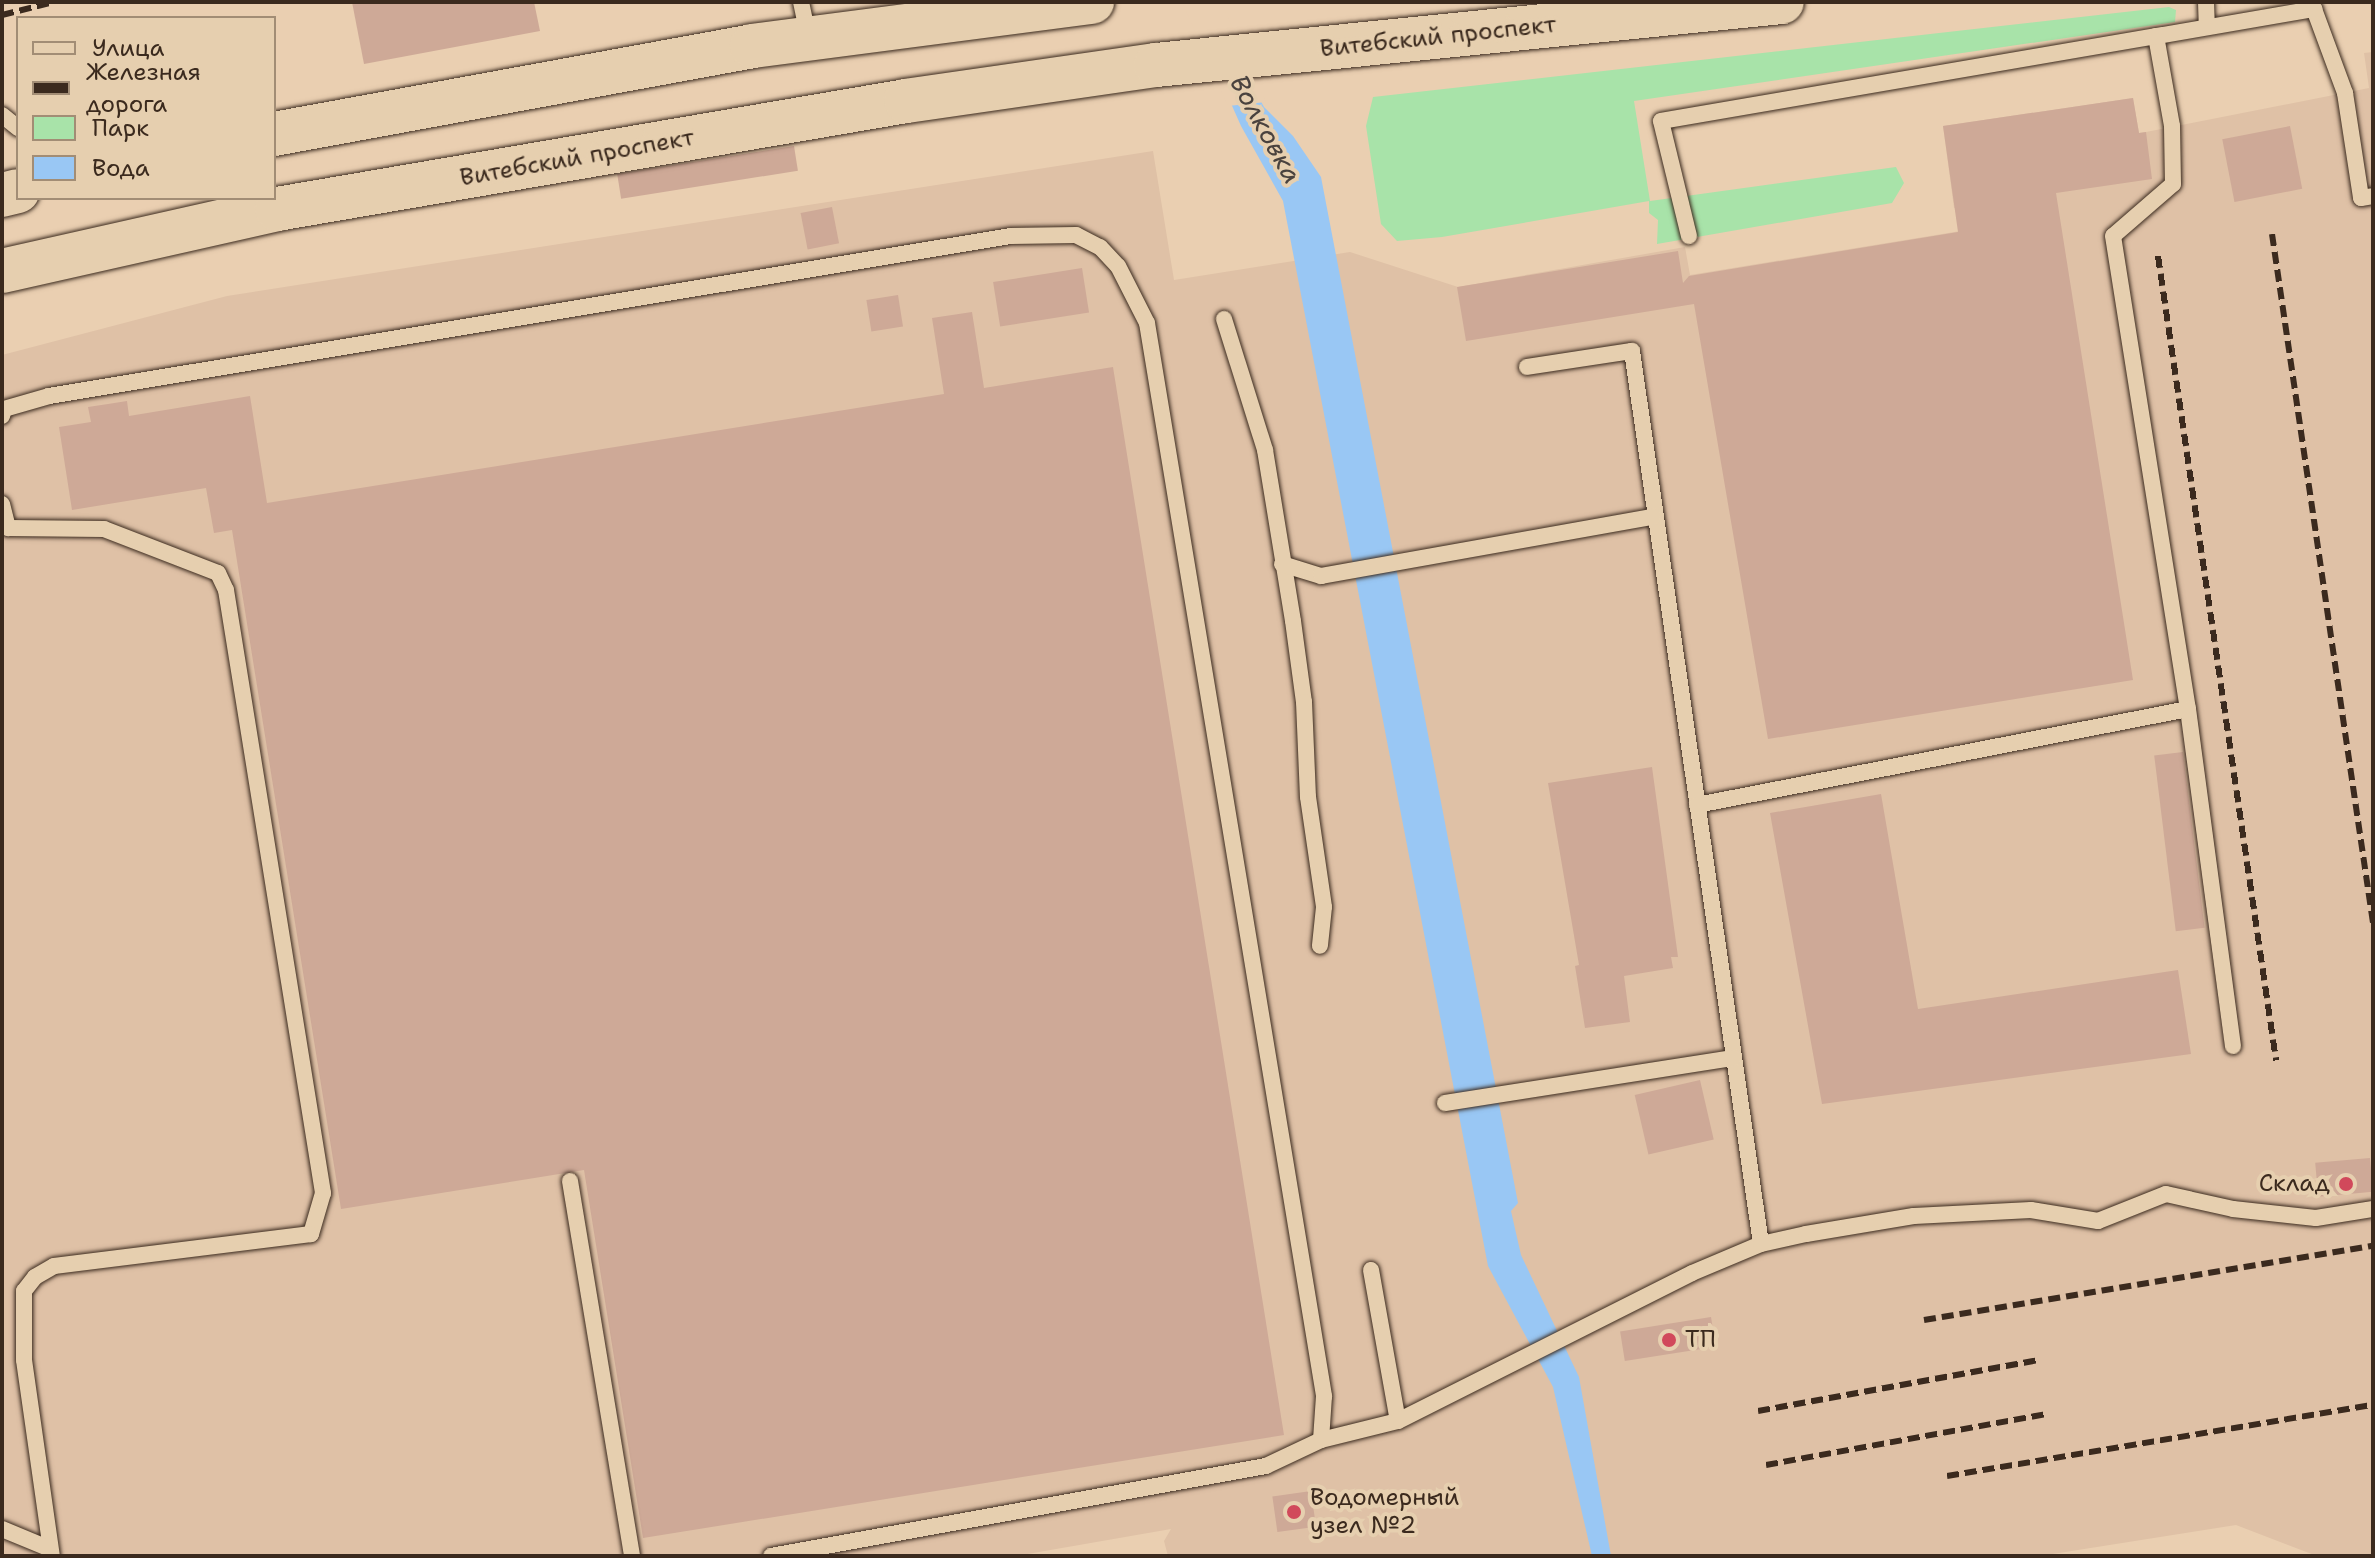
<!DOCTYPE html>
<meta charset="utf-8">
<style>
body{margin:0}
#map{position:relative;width:2375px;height:1558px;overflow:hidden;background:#eacfb1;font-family:"Shantell Sans",sans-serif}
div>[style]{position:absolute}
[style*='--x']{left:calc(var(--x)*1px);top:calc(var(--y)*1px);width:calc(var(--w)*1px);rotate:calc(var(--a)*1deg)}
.built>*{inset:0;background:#dfc1a6}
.green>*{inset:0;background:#a8e3a9}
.water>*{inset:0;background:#99c7f4}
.pier>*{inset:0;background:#eacfb1}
.building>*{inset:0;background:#cea997;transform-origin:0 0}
.roads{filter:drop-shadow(0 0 2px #3b2a1e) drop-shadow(0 0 2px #3b2a1e)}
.lane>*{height:16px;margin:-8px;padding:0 8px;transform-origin:8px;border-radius:8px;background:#e6cfaf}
.primary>*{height:44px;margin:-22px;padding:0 22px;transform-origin:22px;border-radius:22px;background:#e6cfaf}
.rail>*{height:6px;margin-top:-3px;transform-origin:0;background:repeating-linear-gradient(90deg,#3b2a1e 0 12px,transparent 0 18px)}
.dots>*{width:22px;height:22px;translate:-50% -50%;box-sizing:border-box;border:4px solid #e6cfaf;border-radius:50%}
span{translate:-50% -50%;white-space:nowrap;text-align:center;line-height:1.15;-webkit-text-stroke:8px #e6cfaf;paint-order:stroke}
.street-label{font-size:24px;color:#3b2a1e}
.poi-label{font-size:24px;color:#3b2a1e}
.right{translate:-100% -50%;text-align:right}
.left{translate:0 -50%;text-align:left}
.water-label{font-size:26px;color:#49423e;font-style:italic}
.frame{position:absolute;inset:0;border:4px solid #3b2a1e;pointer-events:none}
.legend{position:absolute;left:16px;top:16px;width:260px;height:184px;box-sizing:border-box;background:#e6cfaf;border:2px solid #a28d75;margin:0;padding:10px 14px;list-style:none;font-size:24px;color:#3b2a1e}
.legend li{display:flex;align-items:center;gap:16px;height:40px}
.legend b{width:40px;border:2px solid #a28d75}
</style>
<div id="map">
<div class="built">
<div style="clip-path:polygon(2373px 52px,2373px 1556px,2317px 1556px,2236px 1525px,2040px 1556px,1168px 1556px,1164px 1541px,1171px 1529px,1016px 1556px,2px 1556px,2px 355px,227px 296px,1153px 151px,1174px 280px,1350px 252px,1458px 287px,1685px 247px,1690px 275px,1979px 228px,1976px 205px,1954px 208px,1943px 126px,2133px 98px,2139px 133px,2146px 132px,2369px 88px,2364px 53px)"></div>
</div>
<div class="green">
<div style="clip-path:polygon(2169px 7px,2176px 10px,2175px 22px,1634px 101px,1650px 201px,1896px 167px,1904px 183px,1892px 203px,1657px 244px,1658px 220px,1649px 213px,1649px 201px,1442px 237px,1397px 241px,1381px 224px,1366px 126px,1373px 97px)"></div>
</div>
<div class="water">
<div style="clip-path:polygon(1186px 2px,1245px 72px,1264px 107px,1293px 136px,1321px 177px,1518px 1203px,1511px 1211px,1521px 1255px,1579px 1377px,1611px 1556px,1592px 1556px,1553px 1387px,1488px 1266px,1283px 201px,1241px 126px)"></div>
</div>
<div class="pier">
<div style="clip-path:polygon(1182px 2px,1221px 2px,1266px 102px,1228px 106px)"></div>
</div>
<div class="building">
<div style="clip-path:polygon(352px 2px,534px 2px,540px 31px,364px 64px)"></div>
<div style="clip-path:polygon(2133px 98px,2139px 133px,2146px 132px,2152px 179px,2056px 193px,2133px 680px,1768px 739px,1694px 304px,1466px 341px,1457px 287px,1678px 251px,1683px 283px,1689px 276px,1958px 232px,1943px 126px)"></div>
<div style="left:2290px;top:126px;width:64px;height:69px;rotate:79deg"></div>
<div style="left:794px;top:146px;width:25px;height:179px;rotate:81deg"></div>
<div style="left:832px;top:207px;width:37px;height:32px;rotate:79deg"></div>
<div style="left:1082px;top:268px;width:45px;height:90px;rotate:81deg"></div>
<div style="left:898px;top:295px;width:32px;height:32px;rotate:81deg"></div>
<div style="clip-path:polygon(972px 312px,984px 388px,1113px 367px,1284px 1435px,643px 1538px,584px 1170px,341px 1209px,232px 530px,214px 533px,206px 488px,72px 510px,59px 427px,91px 422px,88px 407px,108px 404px,127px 401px,129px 416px,250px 396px,267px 503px,944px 394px,932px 318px)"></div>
<div style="left:2183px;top:752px;width:177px;height:29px;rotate:83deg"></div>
<div style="clip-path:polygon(1652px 767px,1678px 957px,1671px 957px,1673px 968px,1624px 976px,1630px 1022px,1585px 1028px,1575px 966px,1579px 965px,1548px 783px)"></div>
<div style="clip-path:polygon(1881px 794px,1918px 1009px,2178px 970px,2191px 1054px,1822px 1104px,1770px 813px)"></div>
<div style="left:1700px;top:1080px;width:61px;height:67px;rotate:77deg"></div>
<div style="left:2370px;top:1158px;width:34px;height:55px;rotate:85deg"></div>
<div style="left:1711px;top:1317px;width:30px;height:92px;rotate:81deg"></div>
<div style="left:1311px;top:1491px;width:36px;height:39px;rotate:82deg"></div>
</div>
<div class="roads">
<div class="lane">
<div style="--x:801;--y:2;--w:35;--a:78"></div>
<div style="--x:2206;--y:2;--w:25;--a:88"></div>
<div style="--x:2156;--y:36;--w:91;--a:79.9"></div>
<div style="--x:2172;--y:126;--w:58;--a:89"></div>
<div style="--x:2173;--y:184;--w:79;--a:139.1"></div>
<div style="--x:2113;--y:236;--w:479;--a:81"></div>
<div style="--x:2188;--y:709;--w:340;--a:82.4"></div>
<div style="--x:2;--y:115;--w:21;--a:39"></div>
<div style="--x:1689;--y:236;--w:118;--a:-103.7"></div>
<div style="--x:1661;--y:121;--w:663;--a:-9.73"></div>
<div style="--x:2314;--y:9;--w:90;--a:69.7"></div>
<div style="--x:2345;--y:93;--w:106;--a:81.3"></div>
<div style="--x:2361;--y:198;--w:12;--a:-9"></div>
<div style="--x:1224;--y:319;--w:137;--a:72.6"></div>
<div style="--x:1265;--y:450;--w:173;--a:80.7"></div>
<div style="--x:1293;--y:621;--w:82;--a:82.3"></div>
<div style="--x:1304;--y:702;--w:95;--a:87.6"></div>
<div style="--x:1308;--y:797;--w:111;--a:81.7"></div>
<div style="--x:1324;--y:907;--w:39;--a:96"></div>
<div style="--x:1527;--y:367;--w:106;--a:-8.7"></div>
<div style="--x:1632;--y:351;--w:902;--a:81.78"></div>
<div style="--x:2;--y:416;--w:7;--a:-74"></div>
<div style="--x:4;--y:409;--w:47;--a:-16.1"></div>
<div style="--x:49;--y:396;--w:974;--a:-9.45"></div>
<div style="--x:1010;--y:236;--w:66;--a:-0.9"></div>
<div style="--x:1076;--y:235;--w:27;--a:27"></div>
<div style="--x:1100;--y:247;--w:26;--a:47"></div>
<div style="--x:1118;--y:266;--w:64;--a:63"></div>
<div style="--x:1147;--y:323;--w:1088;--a:80.63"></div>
<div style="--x:1324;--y:1396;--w:44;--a:93.9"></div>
<div style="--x:1321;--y:1440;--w:61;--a:154.7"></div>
<div style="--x:1266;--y:1466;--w:503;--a:169.7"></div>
<div style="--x:2;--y:504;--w:25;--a:76"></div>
<div style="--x:8;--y:528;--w:96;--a:0.6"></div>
<div style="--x:104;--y:529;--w:122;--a:21.1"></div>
<div style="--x:218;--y:573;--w:19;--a:65"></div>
<div style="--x:226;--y:590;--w:611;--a:80.86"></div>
<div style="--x:323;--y:1193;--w:43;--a:106.3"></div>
<div style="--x:311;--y:1234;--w:259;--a:172.9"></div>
<div style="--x:54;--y:1266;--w:22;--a:150"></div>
<div style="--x:35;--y:1277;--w:18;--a:128"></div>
<div style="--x:24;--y:1291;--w:69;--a:90"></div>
<div style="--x:24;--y:1360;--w:198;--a:81.9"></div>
<div style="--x:1282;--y:564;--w:41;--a:17.1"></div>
<div style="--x:1321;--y:576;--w:337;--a:-10.1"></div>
<div style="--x:1697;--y:805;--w:500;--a:-11.06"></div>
<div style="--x:1445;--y:1103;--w:292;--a:-8.9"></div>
<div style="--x:570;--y:1181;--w:380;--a:80.6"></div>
<div style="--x:1371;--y:1270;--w:153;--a:79.9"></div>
<div style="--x:1321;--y:1440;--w:79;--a:-13.9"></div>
<div style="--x:1398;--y:1421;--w:329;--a:-26.7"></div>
<div style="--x:1692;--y:1273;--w:75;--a:-22.8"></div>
<div style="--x:1761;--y:1244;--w:46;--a:-12.5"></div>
<div style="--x:1806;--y:1234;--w:109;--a:-9.5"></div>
<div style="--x:1914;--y:1216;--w:117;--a:-2.9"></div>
<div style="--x:2031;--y:1210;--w:68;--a:9.3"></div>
<div style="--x:2098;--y:1221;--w:73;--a:-21.7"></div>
<div style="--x:2166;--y:1194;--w:69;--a:12.6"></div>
<div style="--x:2233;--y:1209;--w:83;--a:6.2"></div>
<div style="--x:2316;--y:1218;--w:58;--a:-9"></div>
<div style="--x:2;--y:1529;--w:52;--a:22.6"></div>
</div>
<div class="primary">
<div style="--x:274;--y:134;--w:486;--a:-10.4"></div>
<div style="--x:752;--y:46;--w:343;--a:-7.4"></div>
<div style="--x:2;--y:195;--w:16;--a:-14"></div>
<div style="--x:2;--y:271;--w:282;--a:-12.7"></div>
<div style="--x:277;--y:209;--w:638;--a:-9.74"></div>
<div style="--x:906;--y:101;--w:253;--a:-8.2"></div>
<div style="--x:1156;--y:65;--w:629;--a:-5.75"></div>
</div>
</div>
<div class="rail">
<div style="--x:2;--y:15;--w:54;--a:-14"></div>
<div style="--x:2272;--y:234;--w:696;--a:81.66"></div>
<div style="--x:2158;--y:256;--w:813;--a:81.65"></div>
<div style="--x:1924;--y:1320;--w:455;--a:-9.4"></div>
<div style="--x:1758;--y:1411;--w:286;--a:-10.3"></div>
<div style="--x:1766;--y:1465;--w:286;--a:-10.3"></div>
<div style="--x:1947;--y:1476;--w:432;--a:-9.5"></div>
</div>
<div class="dots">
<div style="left:2346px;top:1184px;background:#d1495b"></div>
<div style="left:1669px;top:1340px;background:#d1495b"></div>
<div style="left:1294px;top:1512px;background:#d1495b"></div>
</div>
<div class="street-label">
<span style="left:1438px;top:37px;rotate:-6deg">Витебский проспект</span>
<span style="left:577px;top:158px;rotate:-10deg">Витебский проспект</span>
</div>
<div class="poi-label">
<span class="right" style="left:2330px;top:1184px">Склад</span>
<span class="left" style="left:1685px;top:1340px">ТП</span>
<span class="left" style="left:1310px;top:1512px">Водомерный<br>узел №2</span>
</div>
<div class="water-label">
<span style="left:1266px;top:129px;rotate:61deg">Волковка</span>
</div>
<div class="frame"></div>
<ul class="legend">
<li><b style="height:10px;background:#e6cfaf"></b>Улица</li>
<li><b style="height:10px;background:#3b2a1e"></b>Железная дорога</li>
<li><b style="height:22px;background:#a8e3a9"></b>Парк</li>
<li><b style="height:22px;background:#99c7f4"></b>Вода</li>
</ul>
</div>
